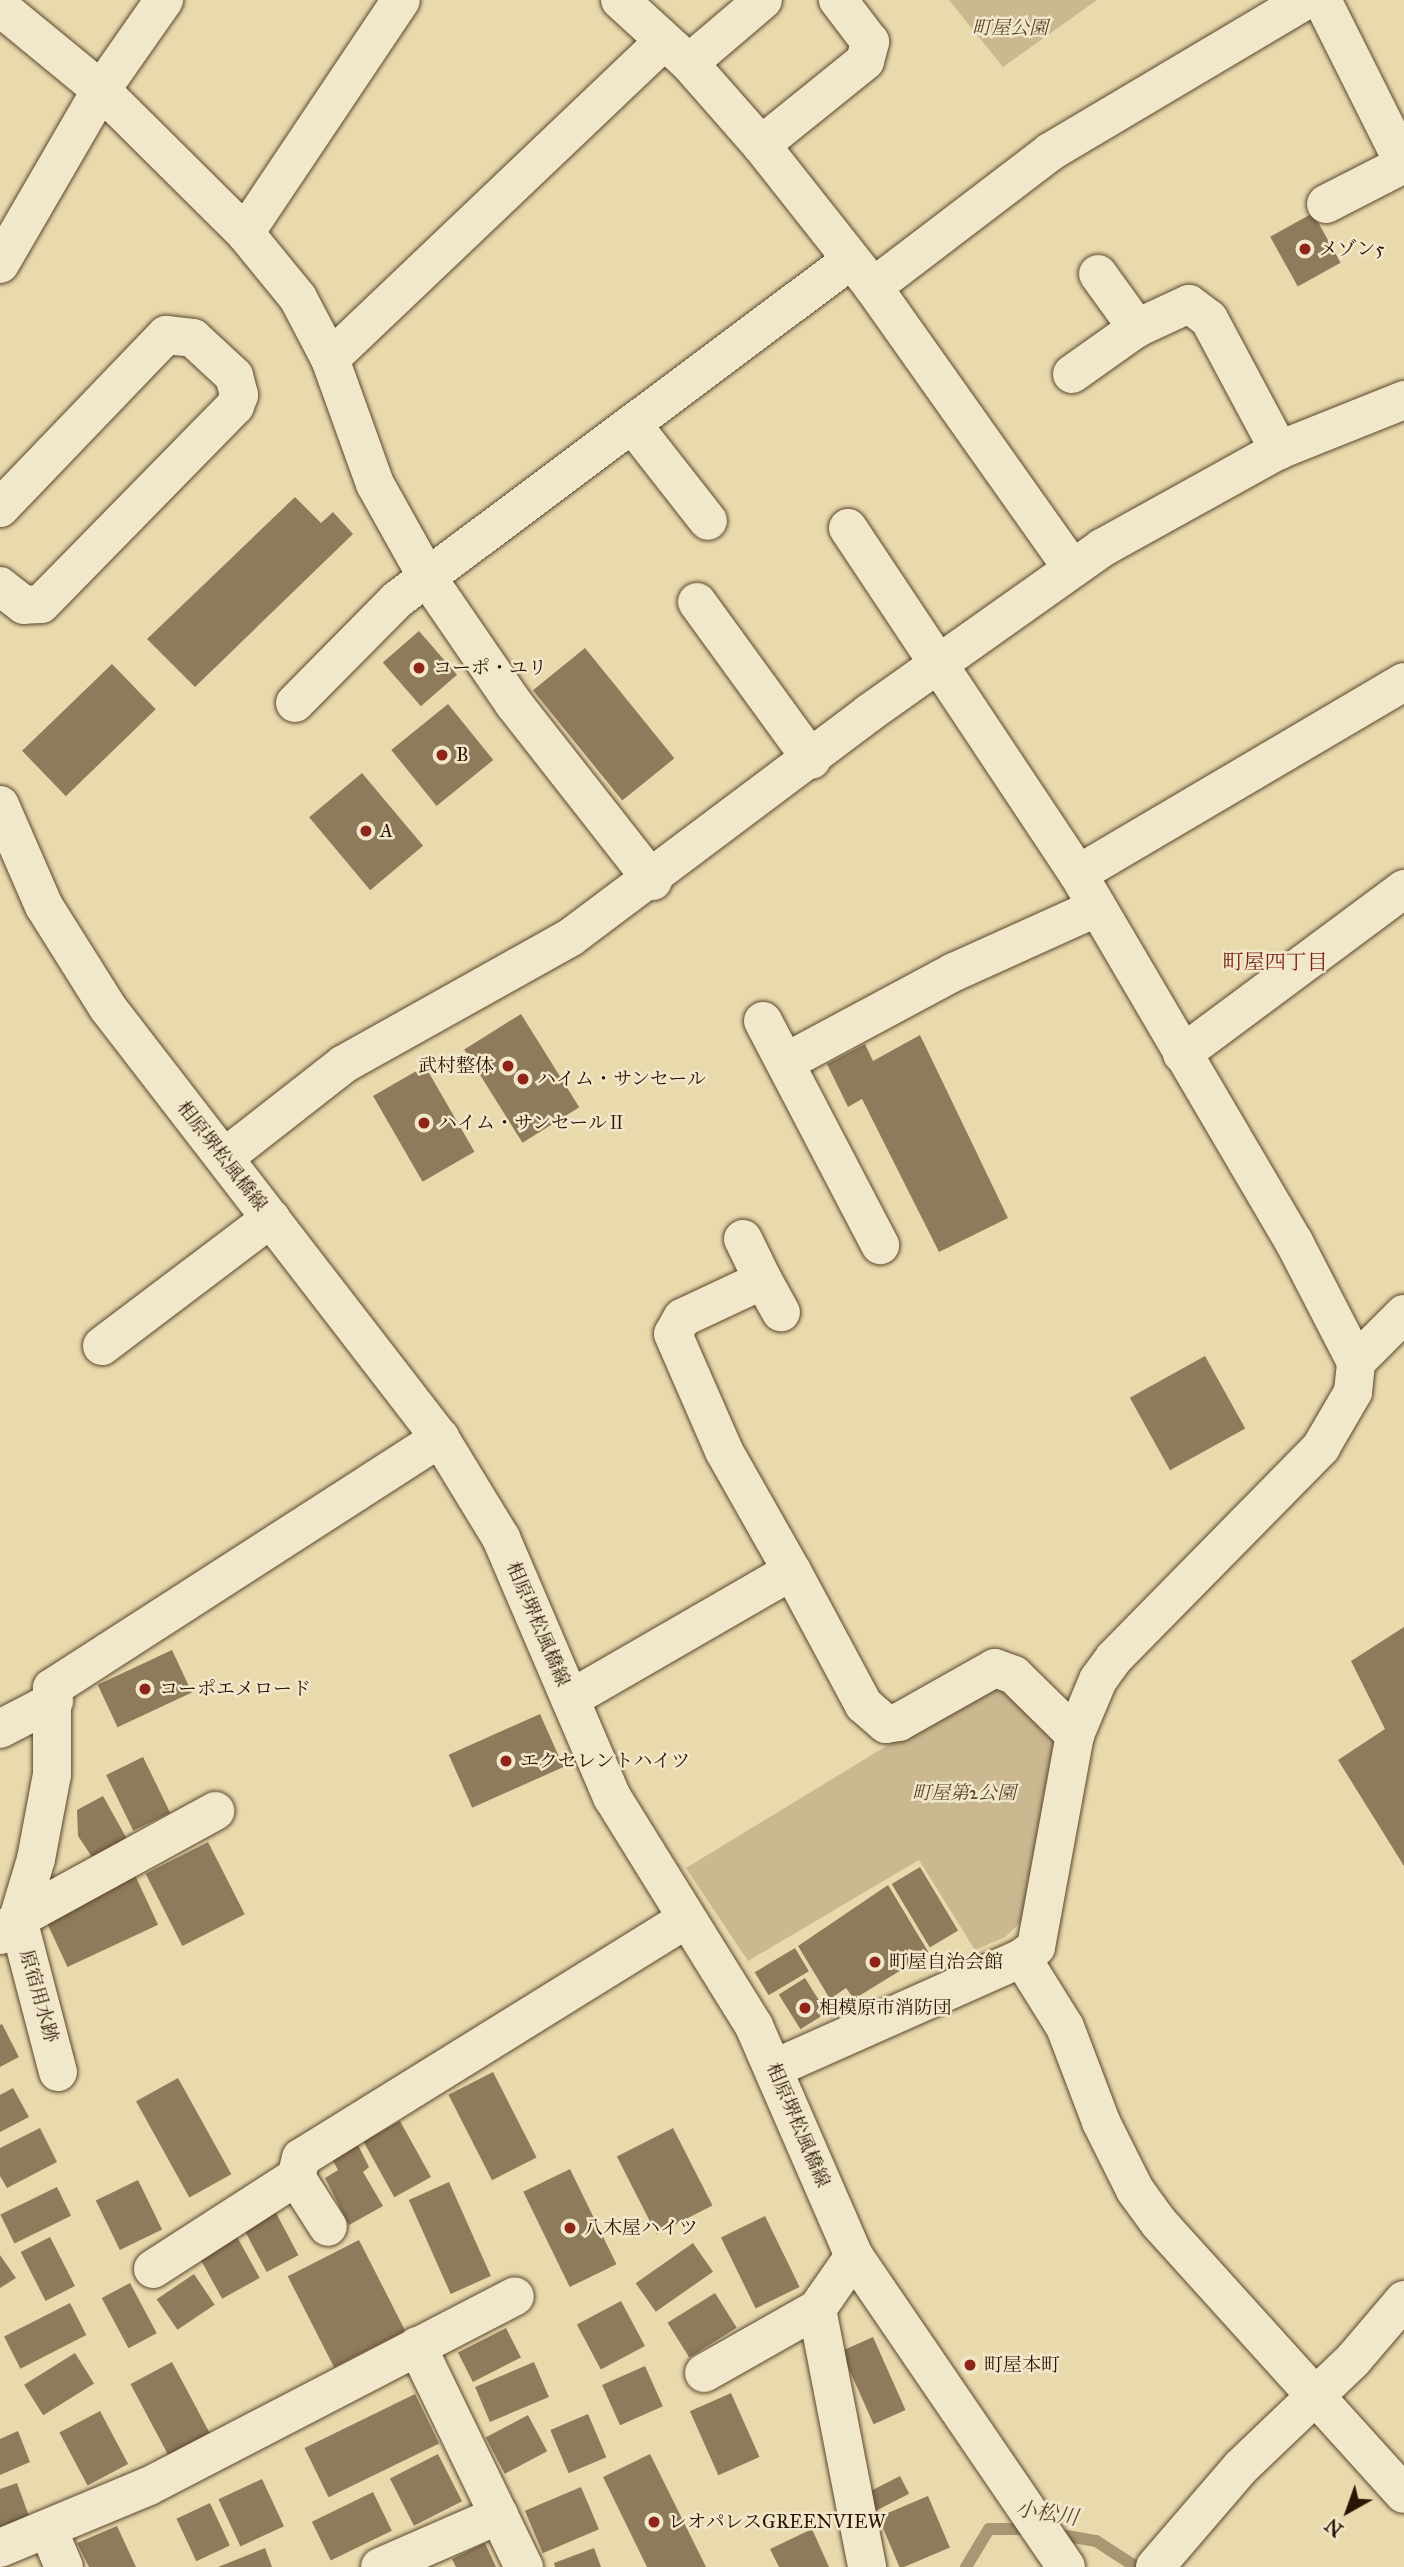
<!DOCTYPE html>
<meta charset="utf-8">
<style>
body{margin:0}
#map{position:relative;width:1404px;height:2567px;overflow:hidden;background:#e9daad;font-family:"IM FELL Great Primer","Noto Serif JP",serif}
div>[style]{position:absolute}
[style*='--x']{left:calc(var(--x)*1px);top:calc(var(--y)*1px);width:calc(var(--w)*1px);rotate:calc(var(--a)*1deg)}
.green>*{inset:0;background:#c9b890}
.stream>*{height:12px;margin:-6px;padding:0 6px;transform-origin:6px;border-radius:6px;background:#a99774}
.building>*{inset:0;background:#8e7b5c;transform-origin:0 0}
.roads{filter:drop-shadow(0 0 2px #5b462e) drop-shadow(0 0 2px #5b462e)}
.minor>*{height:38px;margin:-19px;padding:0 19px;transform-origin:19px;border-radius:19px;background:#f1e7ca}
.dots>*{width:19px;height:19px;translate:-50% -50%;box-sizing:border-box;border:4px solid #f1e7ca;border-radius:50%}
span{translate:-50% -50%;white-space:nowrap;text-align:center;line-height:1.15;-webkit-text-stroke:5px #f1e7ca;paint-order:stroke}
.park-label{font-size:19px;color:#5b452e;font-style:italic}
.poi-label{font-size:19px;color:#2c1404}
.left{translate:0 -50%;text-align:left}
.right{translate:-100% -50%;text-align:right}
.street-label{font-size:19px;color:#2c1404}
.neighbourhood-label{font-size:21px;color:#7a1f14}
.water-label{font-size:21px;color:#5e4831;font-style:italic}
.north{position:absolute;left:1313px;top:2476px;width:70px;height:70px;-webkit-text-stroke:5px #f1e7ca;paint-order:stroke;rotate:220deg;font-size:19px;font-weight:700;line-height:28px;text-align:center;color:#2c1404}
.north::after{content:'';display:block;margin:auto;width:24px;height:32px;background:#2c1404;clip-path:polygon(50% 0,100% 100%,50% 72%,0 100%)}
</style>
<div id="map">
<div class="green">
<div style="clip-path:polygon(949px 0,1097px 0,1003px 67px)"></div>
<div style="clip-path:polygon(990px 1683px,1006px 1689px,1054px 1740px,1023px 1920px,1005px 1937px,975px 1950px,919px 1860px,748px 1961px,686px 1868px)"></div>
</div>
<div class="stream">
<div style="--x:1055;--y:2534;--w:42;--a:9.7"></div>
<div style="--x:1096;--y:2541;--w:48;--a:33"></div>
<div style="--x:966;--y:2567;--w:44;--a:-58.8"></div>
<div style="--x:989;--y:2529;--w:41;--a:0"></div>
</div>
<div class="building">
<div style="left:1313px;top:213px;width:57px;height:49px;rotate:61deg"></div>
<div style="clip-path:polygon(295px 497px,321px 523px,333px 512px,353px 534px,195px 687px,147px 639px)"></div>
<div style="left:419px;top:631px;width:58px;height:48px;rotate:49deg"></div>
<div style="left:585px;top:648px;width:142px;height:67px;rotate:51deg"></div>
<div style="left:112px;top:664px;width:63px;height:125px;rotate:46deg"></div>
<div style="left:448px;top:704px;width:72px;height:73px;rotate:51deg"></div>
<div style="left:362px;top:773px;width:95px;height:69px;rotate:50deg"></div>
<div style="left:521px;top:1014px;width:110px;height:67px;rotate:58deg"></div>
<div style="clip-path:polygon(920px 1035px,1008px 1218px,939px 1252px,862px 1099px,848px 1107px,827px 1064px,865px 1044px,873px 1061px)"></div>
<div style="left:425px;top:1066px;width:99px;height:60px;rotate:60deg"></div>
<div style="left:1205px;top:1356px;width:83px;height:86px;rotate:61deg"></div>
<div style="clip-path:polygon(1404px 1627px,1404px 1866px,1338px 1760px,1385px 1729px,1351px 1661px)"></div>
<div style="left:172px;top:1650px;width:47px;height:82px;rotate:65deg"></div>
<div style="left:540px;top:1714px;width:58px;height:100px;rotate:66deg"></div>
<div style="left:143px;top:1757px;width:62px;height:41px;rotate:64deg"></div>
<div style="clip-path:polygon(103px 1796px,127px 1839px,94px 1860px,78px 1836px,77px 1810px)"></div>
<div style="left:208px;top:1842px;width:81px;height:70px;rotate:63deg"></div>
<div style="left:920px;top:1867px;width:74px;height:33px;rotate:59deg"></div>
<div style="left:134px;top:1873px;width:57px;height:100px;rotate:65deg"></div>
<div style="clip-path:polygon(888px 1885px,929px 1953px,854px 1999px,846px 1988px,830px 1999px,798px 1946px)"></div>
<div style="left:795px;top:1948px;width:27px;height:47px;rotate:59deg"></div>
<div style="left:805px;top:1978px;width:41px;height:31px;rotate:58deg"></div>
<div style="clip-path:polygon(2px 2024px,19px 2057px,0 2067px,0 2025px)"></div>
<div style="left:493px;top:2072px;width:96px;height:50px;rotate:63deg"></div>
<div style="left:178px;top:2078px;width:110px;height:48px;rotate:61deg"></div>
<div style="clip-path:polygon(13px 2088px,29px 2117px,0 2132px,0 2095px)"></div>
<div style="left:400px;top:2121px;width:64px;height:42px;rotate:61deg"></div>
<div style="clip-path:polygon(40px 2128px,57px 2162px,7px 2188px,0 2176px,0 2148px)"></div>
<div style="left:673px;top:2128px;width:87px;height:63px;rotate:63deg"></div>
<div style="clip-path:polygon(357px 2143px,369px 2167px,363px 2172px,383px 2206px,349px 2225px,325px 2178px,338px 2170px,331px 2157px)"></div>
<div style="left:570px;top:2169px;width:106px;height:52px;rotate:64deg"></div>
<div style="left:138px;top:2180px;width:55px;height:47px;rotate:64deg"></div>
<div style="left:449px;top:2182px;width:103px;height:44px;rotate:66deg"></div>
<div style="left:57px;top:2187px;width:32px;height:63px;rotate:64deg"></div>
<div style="left:275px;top:2211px;width:50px;height:36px;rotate:62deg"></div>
<div style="left:765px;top:2216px;width:79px;height:49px;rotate:64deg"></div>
<div style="left:236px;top:2235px;width:49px;height:43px;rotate:61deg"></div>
<div style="left:50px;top:2237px;width:55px;height:33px;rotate:63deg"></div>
<div style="left:359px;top:2240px;width:102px;height:80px;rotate:63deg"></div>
<div style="left:693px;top:2243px;width:35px;height:70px;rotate:55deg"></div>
<div style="clip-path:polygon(0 2255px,16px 2278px,0 2288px)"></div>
<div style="left:194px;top:2274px;width:37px;height:45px;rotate:56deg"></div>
<div style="left:130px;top:2283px;width:57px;height:32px;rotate:62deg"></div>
<div style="left:715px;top:2293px;width:41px;height:56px;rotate:58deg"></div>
<div style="left:621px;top:2301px;width:51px;height:50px;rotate:62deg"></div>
<div style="left:70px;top:2303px;width:36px;height:74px;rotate:63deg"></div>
<div style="left:506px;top:2328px;width:33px;height:54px;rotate:63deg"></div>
<div style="left:873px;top:2337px;width:80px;height:35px;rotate:66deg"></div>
<div style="left:75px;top:2353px;width:36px;height:60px;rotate:58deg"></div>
<div style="left:172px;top:2362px;width:80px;height:47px;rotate:62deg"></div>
<div style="left:534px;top:2362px;width:38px;height:64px;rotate:67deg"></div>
<div style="left:645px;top:2366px;width:44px;height:47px;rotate:66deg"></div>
<div style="left:731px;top:2393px;width:70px;height:45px;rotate:66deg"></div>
<div style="left:415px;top:2394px;width:55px;height:123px;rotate:64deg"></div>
<div style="left:100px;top:2411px;width:60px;height:46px;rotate:62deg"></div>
<div style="left:588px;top:2414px;width:47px;height:41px;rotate:67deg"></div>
<div style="left:528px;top:2415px;width:41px;height:48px;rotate:62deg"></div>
<div style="clip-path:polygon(18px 2431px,30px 2462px,0 2475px,0 2439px)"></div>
<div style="left:438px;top:2454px;width:53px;height:54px;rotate:63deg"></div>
<div style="clip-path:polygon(650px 2454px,706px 2567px,647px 2567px,603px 2477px)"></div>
<div style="left:900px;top:2476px;width:20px;height:40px;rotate:63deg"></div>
<div style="left:262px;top:2479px;width:52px;height:48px;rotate:65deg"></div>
<div style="clip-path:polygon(17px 2483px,30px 2519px,0 2530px,0 2489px)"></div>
<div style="left:581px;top:2487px;width:46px;height:61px;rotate:67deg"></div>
<div style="left:373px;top:2492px;width:43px;height:68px;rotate:64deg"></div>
<div style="left:928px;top:2496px;width:56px;height:54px;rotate:67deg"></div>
<div style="left:210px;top:2503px;width:47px;height:37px;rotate:65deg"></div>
<div style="clip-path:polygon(117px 2526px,136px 2567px,89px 2567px,77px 2543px)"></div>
<div style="clip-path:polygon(812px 2529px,829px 2567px,779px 2567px,770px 2549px)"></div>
<div style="clip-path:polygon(485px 2543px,496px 2567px,456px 2567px,452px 2559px)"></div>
<div style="clip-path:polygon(265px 2548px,272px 2567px,218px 2567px)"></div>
<div style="clip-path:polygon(594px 2548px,601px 2567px,555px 2567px,554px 2563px)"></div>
</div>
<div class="roads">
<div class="minor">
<div style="--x:620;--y:0;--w:93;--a:42.4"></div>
<div style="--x:689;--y:63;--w:109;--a:48.7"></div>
<div style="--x:761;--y:145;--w:181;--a:51.7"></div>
<div style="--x:873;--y:287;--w:344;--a:54.7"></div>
<div style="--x:1322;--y:0;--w:183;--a:63.4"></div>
<div style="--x:0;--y:7;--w:131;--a:39.4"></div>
<div style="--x:101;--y:90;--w:203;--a:44.8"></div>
<div style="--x:245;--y:233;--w:84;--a:50.8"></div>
<div style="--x:298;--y:298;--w:69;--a:62.3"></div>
<div style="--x:330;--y:359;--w:133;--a:70.2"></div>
<div style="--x:375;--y:484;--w:107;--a:60.8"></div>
<div style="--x:427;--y:577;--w:154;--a:55.6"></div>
<div style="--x:514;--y:704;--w:225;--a:51.9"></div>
<div style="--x:689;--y:63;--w:97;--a:-40.4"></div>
<div style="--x:761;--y:145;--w:134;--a:-38.9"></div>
<div style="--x:865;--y:61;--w:20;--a:-75"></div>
<div style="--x:870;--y:42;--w:53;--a:-127.3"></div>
<div style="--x:1326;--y:204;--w:88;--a:-27.1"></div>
<div style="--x:245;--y:233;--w:280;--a:-56.2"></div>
<div style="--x:0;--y:264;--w:201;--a:-59.9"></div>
<div style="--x:101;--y:90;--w:110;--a:-55"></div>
<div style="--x:1098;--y:274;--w:67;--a:54.2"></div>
<div style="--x:873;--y:287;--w:223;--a:-37.3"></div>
<div style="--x:1050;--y:152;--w:298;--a:-30.7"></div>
<div style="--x:330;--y:359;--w:460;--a:-43.6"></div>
<div style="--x:1072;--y:374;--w:80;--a:-35.3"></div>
<div style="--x:1137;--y:328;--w:57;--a:-24.8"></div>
<div style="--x:1189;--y:304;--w:25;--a:37"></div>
<div style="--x:1209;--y:319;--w:149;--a:61.9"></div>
<div style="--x:632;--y:424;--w:123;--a:51.9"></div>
<div style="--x:0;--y:508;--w:240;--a:-46.2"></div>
<div style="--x:166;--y:335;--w:27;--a:6"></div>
<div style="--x:193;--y:338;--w:56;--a:42.8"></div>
<div style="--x:234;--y:376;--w:20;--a:75"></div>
<div style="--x:239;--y:395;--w:12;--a:110"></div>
<div style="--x:235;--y:406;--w:277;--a:134.4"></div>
<div style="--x:41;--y:604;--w:17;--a:177"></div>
<div style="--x:24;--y:605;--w:31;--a:-142"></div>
<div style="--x:848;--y:528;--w:415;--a:56.4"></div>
<div style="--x:1078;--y:874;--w:427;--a:59.6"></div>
<div style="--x:1294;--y:1242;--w:135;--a:62.7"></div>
<div style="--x:697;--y:602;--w:195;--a:54"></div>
<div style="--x:295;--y:703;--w:146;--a:-45.3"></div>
<div style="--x:398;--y:599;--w:566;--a:-36.81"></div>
<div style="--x:0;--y:805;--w:110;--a:66.5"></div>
<div style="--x:44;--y:906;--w:120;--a:57.9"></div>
<div style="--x:108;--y:1008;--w:543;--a:52.33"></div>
<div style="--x:440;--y:1438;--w:117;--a:58.6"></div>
<div style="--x:501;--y:1538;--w:282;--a:66.8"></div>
<div style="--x:612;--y:1797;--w:269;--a:58.2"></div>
<div style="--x:754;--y:2026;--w:251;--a:66.5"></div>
<div style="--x:854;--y:2256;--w:376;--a:55.7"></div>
<div style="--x:1078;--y:874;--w:378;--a:-30.5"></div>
<div style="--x:763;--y:1021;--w:253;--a:62.4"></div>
<div style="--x:1182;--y:1054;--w:277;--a:-36.6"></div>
<div style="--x:786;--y:1062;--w:191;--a:-28.2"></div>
<div style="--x:954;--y:972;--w:156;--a:-24.3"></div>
<div style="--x:225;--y:1157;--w:151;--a:-38"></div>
<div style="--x:344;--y:1064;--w:260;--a:-29.2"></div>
<div style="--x:571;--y:937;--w:373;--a:-36.9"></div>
<div style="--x:869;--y:713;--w:286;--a:-35.3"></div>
<div style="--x:1102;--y:548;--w:202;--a:-29"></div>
<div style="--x:1279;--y:450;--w:135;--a:-21.8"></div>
<div style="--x:743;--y:1239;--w:46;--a:64"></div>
<div style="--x:763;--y:1280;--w:89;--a:154.9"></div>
<div style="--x:682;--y:1318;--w:18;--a:119"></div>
<div style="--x:673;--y:1334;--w:128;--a:66.4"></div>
<div style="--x:724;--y:1451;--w:138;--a:60.5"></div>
<div style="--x:763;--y:1280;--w:37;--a:61"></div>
<div style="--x:102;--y:1346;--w:212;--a:-37.1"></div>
<div style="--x:570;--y:1699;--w:256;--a:-30"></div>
<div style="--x:792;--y:1571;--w:152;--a:61.8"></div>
<div style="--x:864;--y:1705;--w:29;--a:41"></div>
<div style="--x:886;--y:1724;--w:13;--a:-9"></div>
<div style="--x:899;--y:1722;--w:110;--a:-29.4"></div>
<div style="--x:995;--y:1668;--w:20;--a:20"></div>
<div style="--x:1014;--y:1675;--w:86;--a:44.5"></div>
<div style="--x:0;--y:1729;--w:61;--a:-27.4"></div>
<div style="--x:0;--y:1935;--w:24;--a:-42"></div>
<div style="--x:18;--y:1919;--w:63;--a:-73.3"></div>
<div style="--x:36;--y:1859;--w:86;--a:-79.3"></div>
<div style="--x:52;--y:1774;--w:86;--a:-90"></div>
<div style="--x:52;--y:1688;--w:462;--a:-32.8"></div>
<div style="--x:1022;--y:1958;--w:81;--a:58.1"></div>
<div style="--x:1065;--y:2027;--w:102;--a:69.2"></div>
<div style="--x:1101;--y:2122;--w:76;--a:63.4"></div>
<div style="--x:1135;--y:2190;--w:41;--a:54"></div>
<div style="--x:1159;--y:2223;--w:365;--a:47.9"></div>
<div style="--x:775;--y:2068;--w:270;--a:-24"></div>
<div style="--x:1022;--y:1958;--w:18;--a:-38"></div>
<div style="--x:1036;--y:1947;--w:216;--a:-79.6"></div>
<div style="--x:1075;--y:1735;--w:60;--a:-67.3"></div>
<div style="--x:1098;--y:1680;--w:27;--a:-54"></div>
<div style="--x:1114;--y:1658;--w:296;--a:-45.5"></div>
<div style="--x:1321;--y:1447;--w:64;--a:-59.8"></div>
<div style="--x:1353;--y:1392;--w:30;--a:-84"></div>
<div style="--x:1356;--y:1362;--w:68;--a:-45"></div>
<div style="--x:58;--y:2072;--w:158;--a:-104.7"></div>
<div style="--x:18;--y:1919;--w:225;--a:-28.7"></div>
<div style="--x:296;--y:2177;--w:59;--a:57.4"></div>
<div style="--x:854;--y:2256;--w:65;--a:124.9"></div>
<div style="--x:817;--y:2309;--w:263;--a:79"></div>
<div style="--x:153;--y:2269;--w:170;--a:-32.8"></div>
<div style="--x:296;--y:2177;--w:20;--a:-75"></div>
<div style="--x:301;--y:2158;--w:454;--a:-31.8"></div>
<div style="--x:417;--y:2346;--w:246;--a:64.2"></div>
<div style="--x:704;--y:2373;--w:130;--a:-29.5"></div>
<div style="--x:48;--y:2529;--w:41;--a:67.2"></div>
<div style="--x:0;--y:2548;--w:161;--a:-22.6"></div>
<div style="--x:149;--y:2486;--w:412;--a:-27.4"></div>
<div style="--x:380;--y:2567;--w:130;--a:-23.6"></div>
<div style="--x:1155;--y:2567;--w:132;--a:-49.3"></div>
<div style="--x:1241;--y:2467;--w:155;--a:-43.7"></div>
<div style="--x:1353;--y:2360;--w:79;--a:-49.6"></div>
</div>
</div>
<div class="dots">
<div style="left:1305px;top:249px;background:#8f2418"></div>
<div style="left:419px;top:668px;background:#8f2418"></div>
<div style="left:442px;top:755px;background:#8f2418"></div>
<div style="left:366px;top:831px;background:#8f2418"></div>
<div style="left:508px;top:1066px;background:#8f2418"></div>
<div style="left:523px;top:1079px;background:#8f2418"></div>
<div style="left:424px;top:1123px;background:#8f2418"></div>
<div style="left:145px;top:1689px;background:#8f2418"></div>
<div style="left:506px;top:1761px;background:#8f2418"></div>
<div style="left:875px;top:1962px;background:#8f2418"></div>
<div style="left:805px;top:2008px;background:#8f2418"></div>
<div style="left:570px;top:2228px;background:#8f2418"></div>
<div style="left:970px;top:2365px;background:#8f2418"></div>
<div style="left:654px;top:2522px;background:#8f2418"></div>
</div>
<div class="park-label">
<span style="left:1010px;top:28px">町屋公園</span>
<span style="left:964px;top:1793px">町屋第2公園</span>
</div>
<div class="poi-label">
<span class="left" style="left:1319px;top:249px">メゾン5</span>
<span class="left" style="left:433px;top:668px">コーポ・ユリ</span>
<span class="left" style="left:456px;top:755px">B</span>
<span class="left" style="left:380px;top:831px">A</span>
<span class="right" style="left:494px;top:1066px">武村整体</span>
<span class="left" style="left:537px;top:1079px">ハイム・サンセール</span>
<span class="left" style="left:438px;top:1123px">ハイム・サンセールⅡ</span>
<span class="left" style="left:159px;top:1689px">コーポエメロード</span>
<span class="left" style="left:520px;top:1761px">エクセレントハイツ</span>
<span class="left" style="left:889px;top:1962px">町屋自治会館</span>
<span class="left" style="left:819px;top:2008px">相模原市消防団</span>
<span class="left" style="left:584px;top:2228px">八木屋ハイツ</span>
<span class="left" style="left:984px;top:2365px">町屋本町</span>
<span class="left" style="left:668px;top:2522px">レオパレスGREENVIEW</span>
</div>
<div class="street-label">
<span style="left:222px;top:1156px;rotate:52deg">相原堺松風橋線</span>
<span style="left:538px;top:1624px;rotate:67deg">相原堺松風橋線</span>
<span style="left:39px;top:1996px;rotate:74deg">原宿用水跡</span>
<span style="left:798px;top:2125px;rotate:67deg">相原堺松風橋線</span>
</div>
<div class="neighbourhood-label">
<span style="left:1275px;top:962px">町屋四丁目</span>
</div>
<div class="water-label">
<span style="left:1047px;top:2513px;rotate:9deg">小松川</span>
</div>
<div class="north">N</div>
</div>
